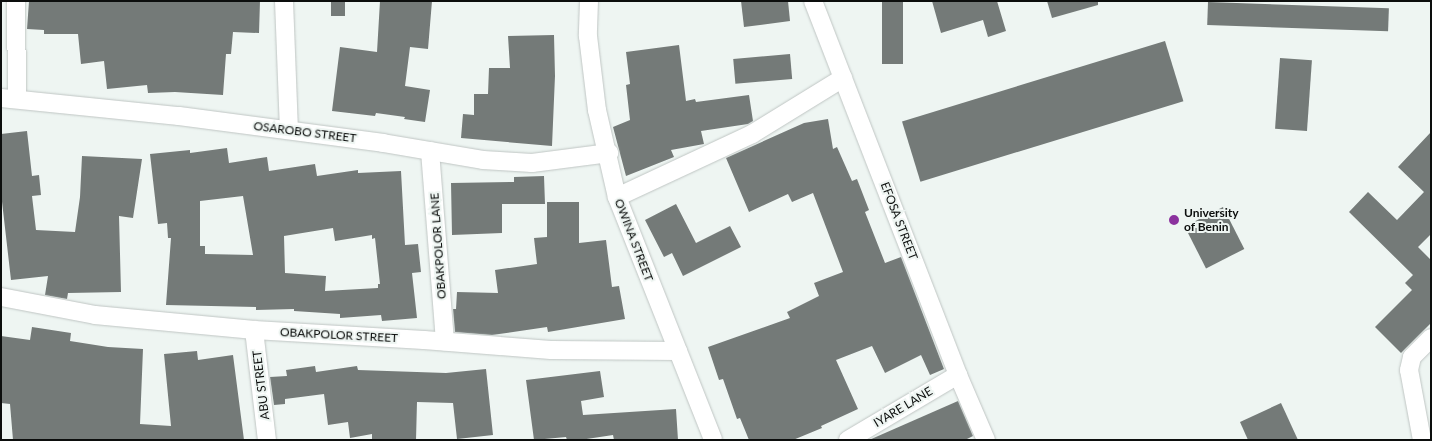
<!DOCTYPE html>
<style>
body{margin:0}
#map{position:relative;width:1432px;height:441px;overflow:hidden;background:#eef5f2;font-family:Lato,sans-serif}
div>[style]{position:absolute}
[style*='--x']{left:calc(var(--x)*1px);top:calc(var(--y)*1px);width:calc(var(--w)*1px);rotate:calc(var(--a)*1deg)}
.building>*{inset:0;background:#747a78;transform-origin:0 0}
.roads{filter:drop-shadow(0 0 1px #bfc5c3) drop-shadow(0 0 1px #bfc5c3)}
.minor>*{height:18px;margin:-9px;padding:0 9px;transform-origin:9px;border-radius:9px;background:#fff}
.dots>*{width:14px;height:14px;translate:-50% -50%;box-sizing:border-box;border:2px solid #eef5f2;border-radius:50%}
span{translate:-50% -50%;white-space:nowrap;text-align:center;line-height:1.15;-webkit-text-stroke:4px #eef5f2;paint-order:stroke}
.street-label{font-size:12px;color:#0c0e0d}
.poi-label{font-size:12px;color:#0c0e0d;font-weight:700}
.left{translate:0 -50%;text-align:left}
.frame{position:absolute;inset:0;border:2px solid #0c0e0d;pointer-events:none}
</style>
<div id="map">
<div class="building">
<div style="clip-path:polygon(29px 1px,260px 1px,259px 33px,233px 32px,231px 54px,226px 54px,223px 95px,175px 92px,148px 93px,147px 85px,107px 89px,104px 61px,81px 64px,78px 34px,44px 34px,44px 30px,27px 29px)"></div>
<div style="left:331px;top:1px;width:14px;height:15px"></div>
<div style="clip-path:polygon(380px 1px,432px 1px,428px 49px,410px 47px,405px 86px,430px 90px,425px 122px,404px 119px,405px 117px,376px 113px,375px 116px,332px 111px,340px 47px,377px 52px)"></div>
<div style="clip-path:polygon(741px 1px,788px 1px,790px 21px,744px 27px)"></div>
<div style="left:882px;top:1px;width:21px;height:63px"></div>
<div style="clip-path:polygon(932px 1px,997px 1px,1006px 31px,988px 37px,983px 20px,941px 33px)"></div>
<div style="clip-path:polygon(1047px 1px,1098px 1px,1098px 5px,1052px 18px)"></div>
<div style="left:1208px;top:2px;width:181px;height:23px;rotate:2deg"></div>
<div style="clip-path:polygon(554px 35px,555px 76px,552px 146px,461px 138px,463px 114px,474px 115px,474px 94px,488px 94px,489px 68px,510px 68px,508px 36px)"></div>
<div style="left:1165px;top:41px;width:63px;height:275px;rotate:73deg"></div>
<div style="clip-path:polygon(679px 45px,686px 101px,695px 99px,696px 102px,749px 95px,753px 121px,748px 124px,701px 131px,704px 144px,671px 150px,674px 157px,626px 176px,613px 127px,630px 120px,626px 85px,630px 84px,626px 52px)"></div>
<div style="left:790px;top:54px;width:25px;height:57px;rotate:85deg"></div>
<div style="left:1280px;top:58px;width:32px;height:71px;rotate:4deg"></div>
<div style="clip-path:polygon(828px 119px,833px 149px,837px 147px,852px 181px,857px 179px,869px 210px,865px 212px,885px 263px,901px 257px,944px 369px,930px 375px,921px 355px,885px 373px,872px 346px,836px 360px,858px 409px,821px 426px,822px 428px,793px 440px,749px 440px,740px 418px,737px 419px,723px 379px,719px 380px,708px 347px,790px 318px,787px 312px,819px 296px,814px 283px,843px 272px,813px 193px,792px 202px,788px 194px,749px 212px,726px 158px,804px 123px)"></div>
<div style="clip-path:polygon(27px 131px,32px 176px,39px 175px,41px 195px,32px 196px,36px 230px,75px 232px,80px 197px,82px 156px,142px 159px,133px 218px,119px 216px,121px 292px,68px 293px,67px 299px,45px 295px,48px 276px,11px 280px,1px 193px,1px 134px)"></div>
<div style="clip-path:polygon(1431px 132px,1431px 234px,1418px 247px,1431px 260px,1431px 323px,1401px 353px,1375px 327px,1412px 290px,1405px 283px,1413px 275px,1349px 212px,1368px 192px,1397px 220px,1424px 192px,1398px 167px)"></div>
<div style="clip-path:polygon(evenodd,227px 148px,229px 163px,267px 157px,269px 171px,315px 164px,317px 176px,358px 170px,358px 173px,401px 171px,405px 245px,418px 244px,421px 272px,412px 273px,417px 318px,382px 321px,381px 315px,340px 318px,340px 314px,294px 311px,294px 309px,256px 310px,256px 307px,166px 305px,171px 238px,168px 238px,167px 223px,158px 224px,150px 154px,190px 150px,190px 153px,227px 148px,243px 196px,253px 255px,205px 254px,205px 246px,200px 246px,200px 201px,243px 196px,227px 148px,333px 228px,335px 241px,372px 235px,372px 239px,375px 238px,380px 284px,378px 284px,378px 288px,325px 291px,326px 276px,285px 273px,284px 236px,333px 228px)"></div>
<div style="clip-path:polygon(544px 176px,545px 204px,502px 204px,502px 233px,452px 235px,451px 183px,514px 182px,514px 177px)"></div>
<div style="clip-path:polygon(547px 202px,579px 202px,579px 243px,606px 240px,612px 287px,619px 286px,625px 319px,548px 332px,547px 327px,492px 335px,455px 332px,453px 309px,456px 309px,457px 292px,498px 293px,495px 270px,537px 264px,534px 238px,547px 237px)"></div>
<div style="clip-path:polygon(676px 204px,696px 243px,730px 226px,741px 247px,683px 276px,672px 253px,664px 257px,645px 220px)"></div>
<div style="left:1223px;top:207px;width:47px;height:43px;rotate:63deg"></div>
<div style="clip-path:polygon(32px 327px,71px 333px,70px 341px,108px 347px,143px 349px,140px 424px,171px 426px,164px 354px,197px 351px,198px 360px,233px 355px,244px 440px,13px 440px,10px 404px,1px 403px,1px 336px,30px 340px)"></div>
<div style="clip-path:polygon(315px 366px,316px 372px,357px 366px,358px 370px,446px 373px,486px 369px,493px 435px,457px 439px,453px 403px,417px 402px,416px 440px,372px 440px,372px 434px,350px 438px,348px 422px,328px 425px,324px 394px,285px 399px,285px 404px,274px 405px,270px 377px,287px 376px,286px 370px)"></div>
<div style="clip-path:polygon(600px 371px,604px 397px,581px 401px,583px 415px,676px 409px,678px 440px,614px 440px,613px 435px,580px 440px,567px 440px,566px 437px,534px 440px,526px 380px)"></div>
<div style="clip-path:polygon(958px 401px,973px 436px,965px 440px,869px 440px)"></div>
<div style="clip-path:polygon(1281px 403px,1298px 440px,1248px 440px,1240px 422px)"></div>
</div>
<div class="roads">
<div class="minor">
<div style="--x:16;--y:1;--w:98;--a:89.4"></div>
<div style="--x:284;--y:1;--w:129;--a:87.8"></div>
<div style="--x:589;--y:1;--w:35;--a:92"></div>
<div style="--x:588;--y:36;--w:75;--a:83.1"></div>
<div style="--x:597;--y:110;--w:89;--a:77.1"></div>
<div style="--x:617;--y:197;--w:261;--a:68.4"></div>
<div style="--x:813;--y:1;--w:401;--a:68.8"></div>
<div style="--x:958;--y:375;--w:71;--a:66.7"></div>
<div style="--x:1;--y:98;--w:179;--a:5.8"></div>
<div style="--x:179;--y:116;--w:206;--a:7.5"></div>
<div style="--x:383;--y:143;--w:101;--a:9.6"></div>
<div style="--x:483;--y:160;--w:49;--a:3.5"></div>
<div style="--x:532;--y:163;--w:78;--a:-7.4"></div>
<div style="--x:430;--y:151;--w:191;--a:85.5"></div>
<div style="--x:617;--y:197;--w:149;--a:-25"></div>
<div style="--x:752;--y:134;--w:107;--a:-31.6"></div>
<div style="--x:1;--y:297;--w:96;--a:10.8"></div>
<div style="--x:95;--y:315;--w:160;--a:5.4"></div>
<div style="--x:254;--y:330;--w:170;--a:3.4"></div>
<div style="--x:424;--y:340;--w:127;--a:4.5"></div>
<div style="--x:551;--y:350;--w:127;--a:0.5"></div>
<div style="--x:254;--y:330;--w:111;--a:83.3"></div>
<div style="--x:848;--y:440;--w:128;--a:-30.6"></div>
<div style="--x:1422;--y:440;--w:71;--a:-100.5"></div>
<div style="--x:1409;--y:370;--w:13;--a:-77"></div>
<div style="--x:1412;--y:357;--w:27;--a:-45"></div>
</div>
</div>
<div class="dots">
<div style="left:1174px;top:220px;background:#8b329e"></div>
</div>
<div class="street-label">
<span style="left:305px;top:132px;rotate:7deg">OSAROBO STREET</span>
<span style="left:899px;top:221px;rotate:69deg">EFOSA STREET</span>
<span style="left:634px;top:240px;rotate:69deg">OWINA STREET</span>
<span style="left:438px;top:246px;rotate:-94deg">OBAKPOLOR LANE</span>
<span style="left:339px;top:335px;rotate:3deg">OBAKPOLOR STREET</span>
<span style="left:261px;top:385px;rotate:-97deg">ABU STREET</span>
<span style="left:903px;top:407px;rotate:-31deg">IYARE LANE</span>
</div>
<div class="poi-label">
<span class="left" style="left:1184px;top:220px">University<br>of Benin</span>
</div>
<div class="frame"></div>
</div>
